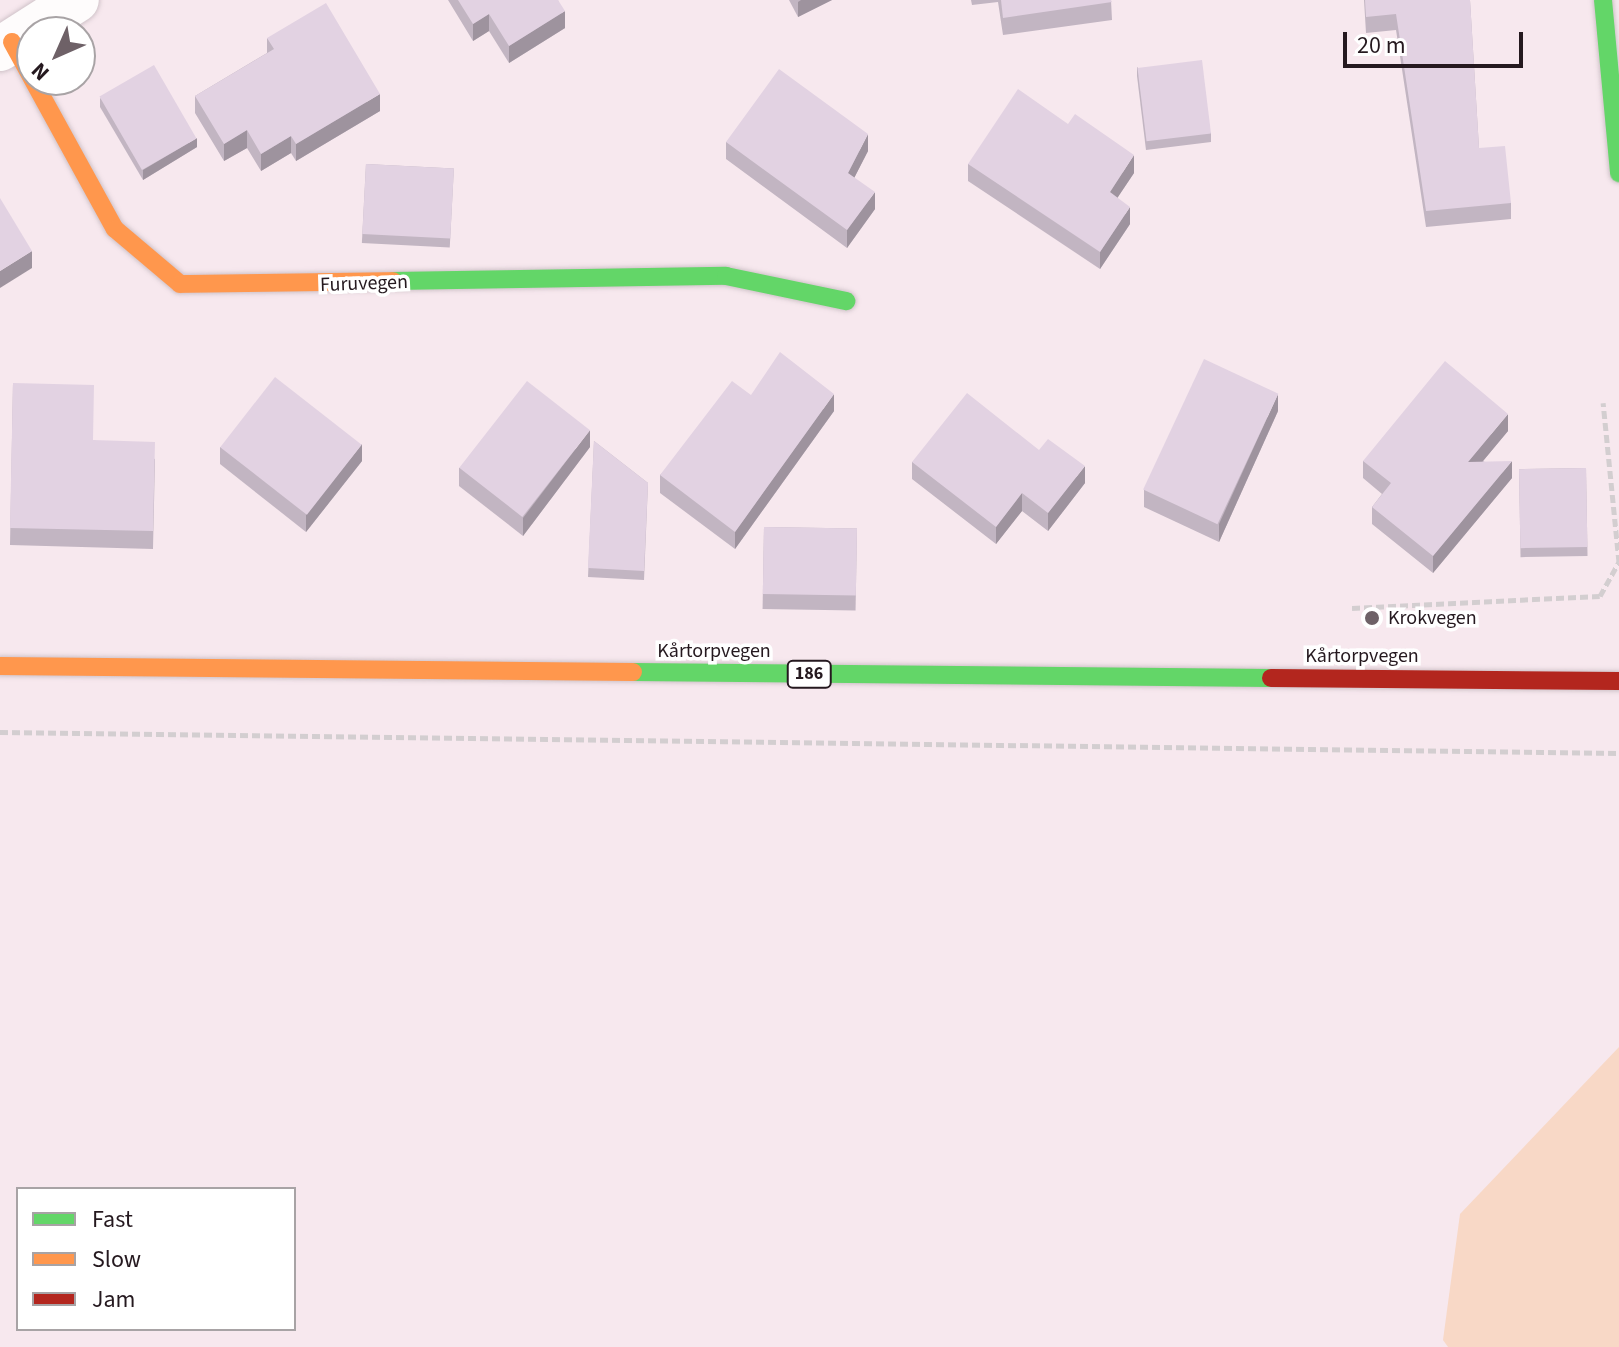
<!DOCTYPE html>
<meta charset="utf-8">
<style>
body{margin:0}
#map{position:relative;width:1619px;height:1347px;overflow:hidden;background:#f7e8ee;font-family:"Source Sans 3",sans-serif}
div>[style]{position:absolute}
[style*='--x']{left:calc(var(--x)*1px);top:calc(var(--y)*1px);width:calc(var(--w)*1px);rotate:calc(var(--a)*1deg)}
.green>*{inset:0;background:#f8d8c6}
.path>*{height:5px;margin-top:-2.5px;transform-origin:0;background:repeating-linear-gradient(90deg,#d3ced0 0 8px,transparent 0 12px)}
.roads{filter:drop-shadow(0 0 2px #d0c3c9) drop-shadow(0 0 2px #d0c3c9)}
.street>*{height:44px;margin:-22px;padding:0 22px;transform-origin:22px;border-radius:22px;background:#fefcfc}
.fast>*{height:18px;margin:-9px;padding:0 9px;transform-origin:9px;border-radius:9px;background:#63d668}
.slow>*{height:18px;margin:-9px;padding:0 9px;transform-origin:9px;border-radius:9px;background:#ff974d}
.jam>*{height:18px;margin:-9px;padding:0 9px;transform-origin:9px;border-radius:9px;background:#b3261e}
.wall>*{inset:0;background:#c2b5c2;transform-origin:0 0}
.shaded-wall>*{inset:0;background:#9e939e}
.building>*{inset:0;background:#e2d2e2;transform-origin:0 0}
.dots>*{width:22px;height:22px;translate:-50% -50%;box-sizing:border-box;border:4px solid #fff;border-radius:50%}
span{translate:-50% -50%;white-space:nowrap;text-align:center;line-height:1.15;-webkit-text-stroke:7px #fff;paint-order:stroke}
.shield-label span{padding:2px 6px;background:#fff;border:2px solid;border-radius:6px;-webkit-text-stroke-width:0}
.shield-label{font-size:18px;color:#25191f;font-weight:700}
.street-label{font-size:20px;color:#25191f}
.poi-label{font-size:20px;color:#25191f}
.left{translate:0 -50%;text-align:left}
.legend{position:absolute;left:16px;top:1187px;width:280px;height:144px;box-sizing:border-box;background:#fff;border:2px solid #a8a3a5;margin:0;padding:10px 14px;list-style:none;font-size:24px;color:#25191f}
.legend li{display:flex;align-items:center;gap:16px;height:40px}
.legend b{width:40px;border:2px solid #a8a3a5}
.north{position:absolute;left:16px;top:16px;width:80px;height:80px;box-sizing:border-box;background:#fff;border:2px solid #a8a3a5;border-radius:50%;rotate:225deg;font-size:22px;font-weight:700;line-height:32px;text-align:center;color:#25191f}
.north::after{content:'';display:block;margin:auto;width:28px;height:36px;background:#6e6167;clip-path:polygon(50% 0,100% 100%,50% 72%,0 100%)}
.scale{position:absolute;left:1343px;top:32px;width:180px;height:36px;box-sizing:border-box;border:4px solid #25191f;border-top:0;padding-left:10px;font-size:24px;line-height:28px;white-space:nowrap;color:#25191f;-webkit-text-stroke:6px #fff;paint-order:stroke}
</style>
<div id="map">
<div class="green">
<div style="clip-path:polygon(1619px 1047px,1619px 1347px,1448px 1347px,1443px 1340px,1460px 1214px)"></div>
</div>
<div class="path">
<div style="--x:1352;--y:608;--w:248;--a:-2.8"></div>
<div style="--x:1600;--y:596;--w:39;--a:-61"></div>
<div style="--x:1619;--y:562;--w:160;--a:-95.7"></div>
<div style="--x:0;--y:732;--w:1619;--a:0.74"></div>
</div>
<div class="roads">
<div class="street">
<div style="--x:0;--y:49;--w:91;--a:-32.5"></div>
</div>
<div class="fast">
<div style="--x:1603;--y:0;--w:174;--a:84.7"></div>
<div style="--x:393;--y:281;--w:333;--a:-0.9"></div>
<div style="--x:726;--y:276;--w:123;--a:11.8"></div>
<div style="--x:633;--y:672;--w:638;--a:0.54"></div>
</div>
<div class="slow">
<div style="--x:12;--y:42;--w:213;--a:61.2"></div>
<div style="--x:115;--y:229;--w:85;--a:40.2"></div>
<div style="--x:180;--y:284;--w:213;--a:-0.8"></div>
<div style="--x:0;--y:666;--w:633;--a:0.54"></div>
</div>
<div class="jam">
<div style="--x:1271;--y:678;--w:348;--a:0.5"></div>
</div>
</div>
<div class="wall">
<div style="clip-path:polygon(448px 0,558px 0,565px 28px,509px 63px,489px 31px,473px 41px)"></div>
<div style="clip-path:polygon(789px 0,832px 0,798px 17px)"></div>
<div style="clip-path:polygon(971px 0,1111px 0,1112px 20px,1003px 35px,998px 2px,972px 5px)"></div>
<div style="clip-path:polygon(1364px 0,1470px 0,1479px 148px,1511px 203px,1511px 219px,1426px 227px,1396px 30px,1366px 33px)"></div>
<div style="clip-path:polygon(267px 38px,380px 111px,296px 161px,291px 153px,261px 171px,247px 148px,224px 161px,195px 113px,195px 96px,267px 53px)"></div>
<div style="clip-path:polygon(1137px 67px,1211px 133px,1211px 142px,1146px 150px,1137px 76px)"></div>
<div style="clip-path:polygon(100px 98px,197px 147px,143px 180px,100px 107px)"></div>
<div style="clip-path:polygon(726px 142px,868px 151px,854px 178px,875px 209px,847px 248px,726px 159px)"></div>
<div style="left:366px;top:164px;width:88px;height:79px;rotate:3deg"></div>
<div style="clip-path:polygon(968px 164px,1134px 173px,1117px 198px,1130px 224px,1100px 269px,968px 181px)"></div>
<div style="clip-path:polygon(13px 383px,93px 440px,155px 459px,153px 549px,10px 545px)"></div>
<div style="clip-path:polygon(751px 395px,834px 411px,735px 549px,660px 493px,660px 475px)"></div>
<div style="clip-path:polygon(1278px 411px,1219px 542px,1144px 507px,1144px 490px)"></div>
<div style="clip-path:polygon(1508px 431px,1483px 461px,1512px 478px,1433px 573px,1372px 524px,1372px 507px,1382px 494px,1363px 478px,1363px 461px)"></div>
<div style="clip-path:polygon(594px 441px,648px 483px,644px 580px,588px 577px)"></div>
<div style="clip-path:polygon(220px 447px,362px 461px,306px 532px,220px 464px)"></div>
<div style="clip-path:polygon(590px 447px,523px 536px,459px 486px,459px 468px)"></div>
<div style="clip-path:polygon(1039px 450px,1085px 483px,1048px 531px,1022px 511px,996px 544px,912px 479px,912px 462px)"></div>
<div style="left:1586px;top:468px;width:88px;height:67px;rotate:89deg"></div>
<div style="left:764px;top:527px;width:93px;height:82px;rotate:1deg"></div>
</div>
<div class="shaded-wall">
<div style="clip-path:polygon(801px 0,832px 0,798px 17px,798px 2px)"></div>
<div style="clip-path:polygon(565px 11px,565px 28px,509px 63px,509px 46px)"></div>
<div style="clip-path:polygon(489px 14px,489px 31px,473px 41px,473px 24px)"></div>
<div style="clip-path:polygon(380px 94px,380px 111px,296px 161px,296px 144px)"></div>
<div style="clip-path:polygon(247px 130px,247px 148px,224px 161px,224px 144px)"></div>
<div style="clip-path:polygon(868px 134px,868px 151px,848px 190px,848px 173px)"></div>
<div style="clip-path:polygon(291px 136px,291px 153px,261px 171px,261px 154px)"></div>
<div style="clip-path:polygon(197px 138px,197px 147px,143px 180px,143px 170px)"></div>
<div style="clip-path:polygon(1134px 155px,1134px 173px,1110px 209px,1110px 192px)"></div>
<div style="clip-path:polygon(875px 192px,875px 209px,847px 248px,847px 230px)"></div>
<div style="clip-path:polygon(1130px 207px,1130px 224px,1100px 269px,1100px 252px)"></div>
<div style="clip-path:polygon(32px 251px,32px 268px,0 288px,0 271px)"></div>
<div style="clip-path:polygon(834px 394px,834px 411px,735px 549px,735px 532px)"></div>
<div style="clip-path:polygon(1278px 394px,1278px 411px,1219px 542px,1219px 524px)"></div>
<div style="clip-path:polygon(1508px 414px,1508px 431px,1468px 479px,1468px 462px)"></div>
<div style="clip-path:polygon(590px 430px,590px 447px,523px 536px,523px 518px)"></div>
<div style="clip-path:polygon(362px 444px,362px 461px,306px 532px,306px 515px)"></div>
<div style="clip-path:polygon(1512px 461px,1512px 478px,1433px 573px,1433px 556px)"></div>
<div style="clip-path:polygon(1085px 466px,1085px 483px,1048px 531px,1048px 513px)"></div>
<div style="clip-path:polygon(1022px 493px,1022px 511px,996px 544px,996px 527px)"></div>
</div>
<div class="building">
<div style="clip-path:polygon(458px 0,558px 0,565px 11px,509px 46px,489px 14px,473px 24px)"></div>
<div style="clip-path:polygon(1001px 0,1111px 0,1112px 2px,1003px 18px)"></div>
<div style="clip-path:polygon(1365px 0,1470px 0,1479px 148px,1505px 146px,1511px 203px,1426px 211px,1396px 14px,1366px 17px)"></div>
<div style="clip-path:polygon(326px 3px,380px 94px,296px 144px,291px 136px,261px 154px,247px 130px,224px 144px,195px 96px,274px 49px,267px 38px)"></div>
<div style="left:1202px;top:60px;width:74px;height:65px;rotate:83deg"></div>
<div style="left:154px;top:65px;width:85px;height:63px;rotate:60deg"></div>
<div style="clip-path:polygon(779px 69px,868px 134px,848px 173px,875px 192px,847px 230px,726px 142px)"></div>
<div style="clip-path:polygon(1018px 89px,1068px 124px,1075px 114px,1134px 155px,1110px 192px,1130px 207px,1100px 252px,968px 164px)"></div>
<div style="left:366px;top:164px;width:88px;height:70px;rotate:3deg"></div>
<div style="clip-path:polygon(0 198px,32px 251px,0 271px)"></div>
<div style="clip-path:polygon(780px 352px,834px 394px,735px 532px,660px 475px,732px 381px,751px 395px)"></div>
<div style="left:1204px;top:359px;width:82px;height:144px;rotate:25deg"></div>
<div style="clip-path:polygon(1445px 361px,1508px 414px,1468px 462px,1512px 461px,1433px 556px,1372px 507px,1391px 483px,1363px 461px)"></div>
<div style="left:275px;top:377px;width:110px;height:89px;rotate:38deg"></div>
<div style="left:527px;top:381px;width:80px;height:110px;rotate:38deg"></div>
<div style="clip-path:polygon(13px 383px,94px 385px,93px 440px,155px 442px,153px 531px,10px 528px)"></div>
<div style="clip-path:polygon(967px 393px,1039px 450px,1048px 439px,1085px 466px,1048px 513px,1022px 493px,996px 527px,912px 462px)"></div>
<div style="clip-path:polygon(594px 441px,648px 483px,644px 571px,588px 568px)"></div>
<div style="left:1586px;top:468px;width:79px;height:67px;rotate:89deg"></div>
<div style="left:764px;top:527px;width:93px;height:67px;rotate:1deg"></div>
</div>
<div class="dots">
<div style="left:1372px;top:618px;background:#6e6167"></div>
</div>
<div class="shield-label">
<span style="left:809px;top:674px">186</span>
</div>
<div class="street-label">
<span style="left:364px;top:284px;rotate:-2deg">Furuvegen</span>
<span style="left:714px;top:651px">Kårtorpvegen</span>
<span style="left:1362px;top:656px">Kårtorpvegen</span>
</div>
<div class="poi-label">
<span class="left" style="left:1388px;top:618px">Krokvegen</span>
</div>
<ul class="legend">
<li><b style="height:10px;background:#63d668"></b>Fast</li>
<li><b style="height:10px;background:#ff974d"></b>Slow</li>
<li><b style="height:10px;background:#b3261e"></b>Jam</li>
</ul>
<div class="north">N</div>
<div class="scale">20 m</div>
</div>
